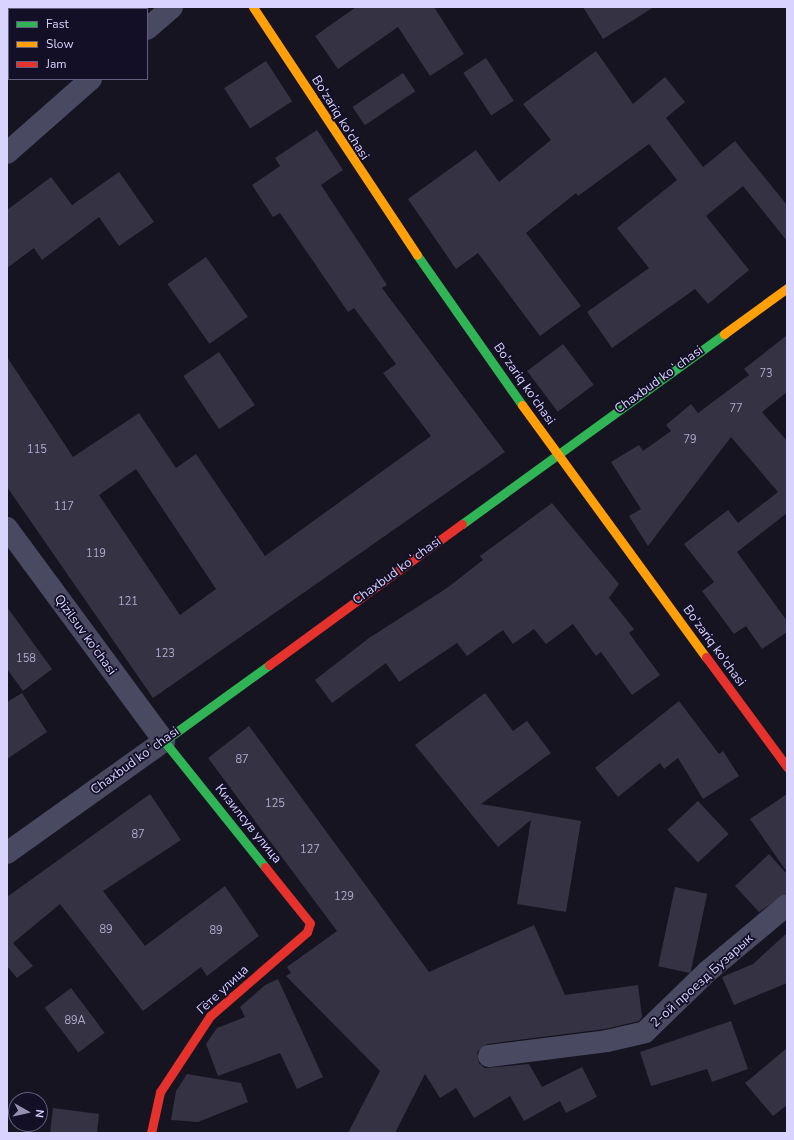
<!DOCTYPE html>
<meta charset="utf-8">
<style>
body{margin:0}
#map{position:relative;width:794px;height:1140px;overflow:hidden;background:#161421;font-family:"Nunito Sans",sans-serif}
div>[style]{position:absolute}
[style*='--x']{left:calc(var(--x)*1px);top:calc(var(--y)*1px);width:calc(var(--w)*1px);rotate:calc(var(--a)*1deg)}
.building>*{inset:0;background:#343243;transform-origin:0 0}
.street>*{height:22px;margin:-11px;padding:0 11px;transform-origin:11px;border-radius:11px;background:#4a4962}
.fast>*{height:9px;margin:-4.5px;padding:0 4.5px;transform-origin:4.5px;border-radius:4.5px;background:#30b455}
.slow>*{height:9px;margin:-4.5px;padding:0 4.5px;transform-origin:4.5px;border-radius:4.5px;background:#ff9f0a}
.jam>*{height:9px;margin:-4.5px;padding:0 4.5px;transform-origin:4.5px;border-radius:4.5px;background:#e5322d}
span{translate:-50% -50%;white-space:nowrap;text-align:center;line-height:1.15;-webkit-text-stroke:3.5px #130f26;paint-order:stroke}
.number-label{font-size:11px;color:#b0acd0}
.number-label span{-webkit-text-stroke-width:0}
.street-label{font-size:13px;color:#d9d4ff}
.frame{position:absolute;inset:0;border:8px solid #d9d4ff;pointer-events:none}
.legend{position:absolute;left:8px;top:8px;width:140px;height:72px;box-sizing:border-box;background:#130f26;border:1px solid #625e7d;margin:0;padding:5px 7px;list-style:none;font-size:12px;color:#d9d4ff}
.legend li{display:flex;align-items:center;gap:8px;height:20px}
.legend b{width:20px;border:1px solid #625e7d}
.north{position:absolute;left:8px;top:1092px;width:40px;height:40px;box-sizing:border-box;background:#130f26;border:1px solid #625e7d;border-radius:50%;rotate:98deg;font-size:11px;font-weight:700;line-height:16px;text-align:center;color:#d9d4ff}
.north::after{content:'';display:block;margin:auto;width:14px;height:18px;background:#9591b1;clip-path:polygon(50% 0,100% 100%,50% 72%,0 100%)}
</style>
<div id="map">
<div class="building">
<div style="clip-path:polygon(356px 7px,434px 7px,464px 54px,430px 76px,398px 27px,338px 69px,315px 36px)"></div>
<div style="clip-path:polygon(583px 7px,654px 7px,603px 39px)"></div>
<div style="clip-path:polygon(596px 51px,633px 104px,665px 77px,685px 102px,666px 118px,703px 167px,735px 141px,787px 205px,787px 241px,743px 186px,706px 216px,749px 270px,708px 304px,695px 289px,612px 348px,587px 312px,649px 268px,617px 228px,677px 180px,649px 144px,578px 196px,576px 193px,526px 233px,581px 306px,540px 336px,478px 253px,456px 269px,408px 199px,476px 150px,499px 182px,551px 140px,523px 104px)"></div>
<div style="left:486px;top:58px;width:51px;height:27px;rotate:57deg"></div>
<div style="left:266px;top:61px;width:48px;height:50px;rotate:57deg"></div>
<div style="left:403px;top:73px;width:22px;height:61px;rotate:56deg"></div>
<div style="clip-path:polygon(evenodd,317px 130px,343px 170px,321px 185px,387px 285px,382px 288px,505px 452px,153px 698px,7px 487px,7px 357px,73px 457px,139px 413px,176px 468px,196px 454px,265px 556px,431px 436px,383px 373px,396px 364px,354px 308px,348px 312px,280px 213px,273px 217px,252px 185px,280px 166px,275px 158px,317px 130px,136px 469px,216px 589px,180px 615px,99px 495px,136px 469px)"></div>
<div style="clip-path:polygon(119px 172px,154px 222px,119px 246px,99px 217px,42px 260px,34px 248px,7px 268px,7px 210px,51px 177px,72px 205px)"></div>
<div style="left:206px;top:257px;width:73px;height:47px;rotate:55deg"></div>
<div style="clip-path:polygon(787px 335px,787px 392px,762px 412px,787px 441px,787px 513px,737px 552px,787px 621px,787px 632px,762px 649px,746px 626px,734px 634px,702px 591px,714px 582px,684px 544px,728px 510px,738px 523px,778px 492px,731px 437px,648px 546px,629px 516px,641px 509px,611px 462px,639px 445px,643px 451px,671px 431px,666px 425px,691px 404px,698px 413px,749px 375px,744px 369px)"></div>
<div style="left:563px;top:344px;width:51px;height:45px;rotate:53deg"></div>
<div style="left:219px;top:352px;width:64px;height:43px;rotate:56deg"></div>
<div style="clip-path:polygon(552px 503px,619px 584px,609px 598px,634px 629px,629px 633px,660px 675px,632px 695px,601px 652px,596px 656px,573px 624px,546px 644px,534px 629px,513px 644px,503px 630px,467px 656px,457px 643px,399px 682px,386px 663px,332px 703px,315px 680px,369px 638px,447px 588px,483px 560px,480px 556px)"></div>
<div style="clip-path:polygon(7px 607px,52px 669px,23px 691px,7px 669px)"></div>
<div style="clip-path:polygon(22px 693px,47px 732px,7px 759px,7px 702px)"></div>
<div style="clip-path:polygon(485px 693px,513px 731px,527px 721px,551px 753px,481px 804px,581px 821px,566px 912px,517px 904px,531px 820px,498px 847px,415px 745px)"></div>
<div style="clip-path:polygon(679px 701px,719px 754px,723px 751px,739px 776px,703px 799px,678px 758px,664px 769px,660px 763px,618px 797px,595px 768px)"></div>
<div style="clip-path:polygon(249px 726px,429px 972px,534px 925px,565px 995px,638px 985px,642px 1017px,639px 1021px,605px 1029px,487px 1044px,477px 1052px,479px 1063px,485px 1068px,529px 1064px,542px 1087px,582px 1067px,597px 1097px,566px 1113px,560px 1101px,524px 1121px,510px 1096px,474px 1118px,456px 1088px,440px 1098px,425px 1074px,395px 1133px,348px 1133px,380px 1071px,286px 976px,291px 973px,287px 967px,337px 931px,208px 758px)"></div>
<div style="clip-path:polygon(150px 794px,181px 840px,103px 891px,145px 946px,225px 886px,259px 936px,207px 976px,201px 967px,143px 1011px,60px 904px,13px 943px,33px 966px,17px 978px,7px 966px,7px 897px)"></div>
<div style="clip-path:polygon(787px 794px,787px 872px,750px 819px)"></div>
<div style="left:698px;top:801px;width:45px;height:42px;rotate:47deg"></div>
<div style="clip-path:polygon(769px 854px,787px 874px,787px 893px,759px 912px,735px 886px)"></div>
<div style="left:675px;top:887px;width:33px;height:81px;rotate:12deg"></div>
<div style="clip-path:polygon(787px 933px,787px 983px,734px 1005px,722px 977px,753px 964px)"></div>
<div style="clip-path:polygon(278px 979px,323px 1077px,297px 1089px,280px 1053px,218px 1076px,206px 1044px,217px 1028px,245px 1017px,240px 1007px,265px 985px)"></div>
<div style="left:71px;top:988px;width:56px;height:33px;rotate:53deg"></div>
<div style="clip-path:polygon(731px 1021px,748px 1069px,712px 1082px,707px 1069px,651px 1086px,640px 1052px)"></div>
<div style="clip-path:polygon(787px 1048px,787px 1105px,773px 1116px,745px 1083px)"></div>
<div style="clip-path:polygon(187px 1074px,241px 1083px,248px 1102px,198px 1122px,171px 1120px,176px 1091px)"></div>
<div style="clip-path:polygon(53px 1108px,99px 1114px,97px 1133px,50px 1133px)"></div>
</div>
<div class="street">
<div style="--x:147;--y:29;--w:33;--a:-41"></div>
<div style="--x:7;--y:153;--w:112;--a:-41.4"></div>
<div style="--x:7;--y:528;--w:265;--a:53.6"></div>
<div style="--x:164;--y:741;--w:193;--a:144.5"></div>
<div style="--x:489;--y:1056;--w:119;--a:-7.2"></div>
<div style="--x:607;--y:1041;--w:39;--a:-13"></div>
<div style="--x:645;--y:1032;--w:88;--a:-44.1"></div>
<div style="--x:708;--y:971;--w:103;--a:-39.9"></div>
</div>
<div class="fast">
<div style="--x:417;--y:255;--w:183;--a:55"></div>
<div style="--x:462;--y:524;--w:324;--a:-35.9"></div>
<div style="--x:265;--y:867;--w:161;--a:-128.7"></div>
<div style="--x:164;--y:741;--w:130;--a:-35.9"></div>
</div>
<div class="slow">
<div style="--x:253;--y:7;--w:297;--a:56.5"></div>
<div style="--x:724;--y:334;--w:78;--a:-36.1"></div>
<div style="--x:522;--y:405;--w:312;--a:53.9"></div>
</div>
<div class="jam">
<div style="--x:706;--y:657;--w:137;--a:53.6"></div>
<div style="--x:269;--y:665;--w:239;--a:-36.2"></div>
<div style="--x:151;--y:1133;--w:42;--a:-77.6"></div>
<div style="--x:160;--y:1092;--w:91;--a:-56.7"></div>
<div style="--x:210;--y:1016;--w:128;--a:-40.9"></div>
<div style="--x:307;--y:932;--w:9;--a:-72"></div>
<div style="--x:310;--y:923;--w:72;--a:-128.8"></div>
</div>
<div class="number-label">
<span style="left:766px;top:374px">73</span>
<span style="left:736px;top:409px">77</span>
<span style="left:690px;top:440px">79</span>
<span style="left:37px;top:450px">115</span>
<span style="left:64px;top:507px">117</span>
<span style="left:96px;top:554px">119</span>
<span style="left:128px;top:602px">121</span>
<span style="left:165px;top:654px">123</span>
<span style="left:26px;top:659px">158</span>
<span style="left:242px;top:760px">87</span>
<span style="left:275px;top:804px">125</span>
<span style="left:138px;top:835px">87</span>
<span style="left:310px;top:850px">127</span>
<span style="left:344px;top:897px">129</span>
<span style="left:106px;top:930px">89</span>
<span style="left:216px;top:931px">89</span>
<span style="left:75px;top:1021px">89A</span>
</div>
<div class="street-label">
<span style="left:340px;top:118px;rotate:58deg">Bo'zariq ko'chasi</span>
<span style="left:659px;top:380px;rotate:-36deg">Chaxbud koʻchasi</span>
<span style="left:524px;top:384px;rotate:55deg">Bo'zariq ko'chasi</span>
<span style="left:397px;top:571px;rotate:-36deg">Chaxbud koʻchasi</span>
<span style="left:85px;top:635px;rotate:54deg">Qizilsuv ko'chasi</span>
<span style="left:714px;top:646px;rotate:54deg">Bo'zariq ko'chasi</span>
<span style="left:135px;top:761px;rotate:-36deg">Chaxbud koʻchasi</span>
<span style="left:248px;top:824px;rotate:51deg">Кизилсув улица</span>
<span style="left:702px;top:981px;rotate:-42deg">2-ой проезд Бузарык</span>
<span style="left:223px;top:990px;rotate:-43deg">Гёте улица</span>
</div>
<div class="frame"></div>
<ul class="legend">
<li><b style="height:5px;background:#30b455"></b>Fast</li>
<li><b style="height:5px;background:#ff9f0a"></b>Slow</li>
<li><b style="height:5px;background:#e5322d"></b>Jam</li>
</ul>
<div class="north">N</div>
</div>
